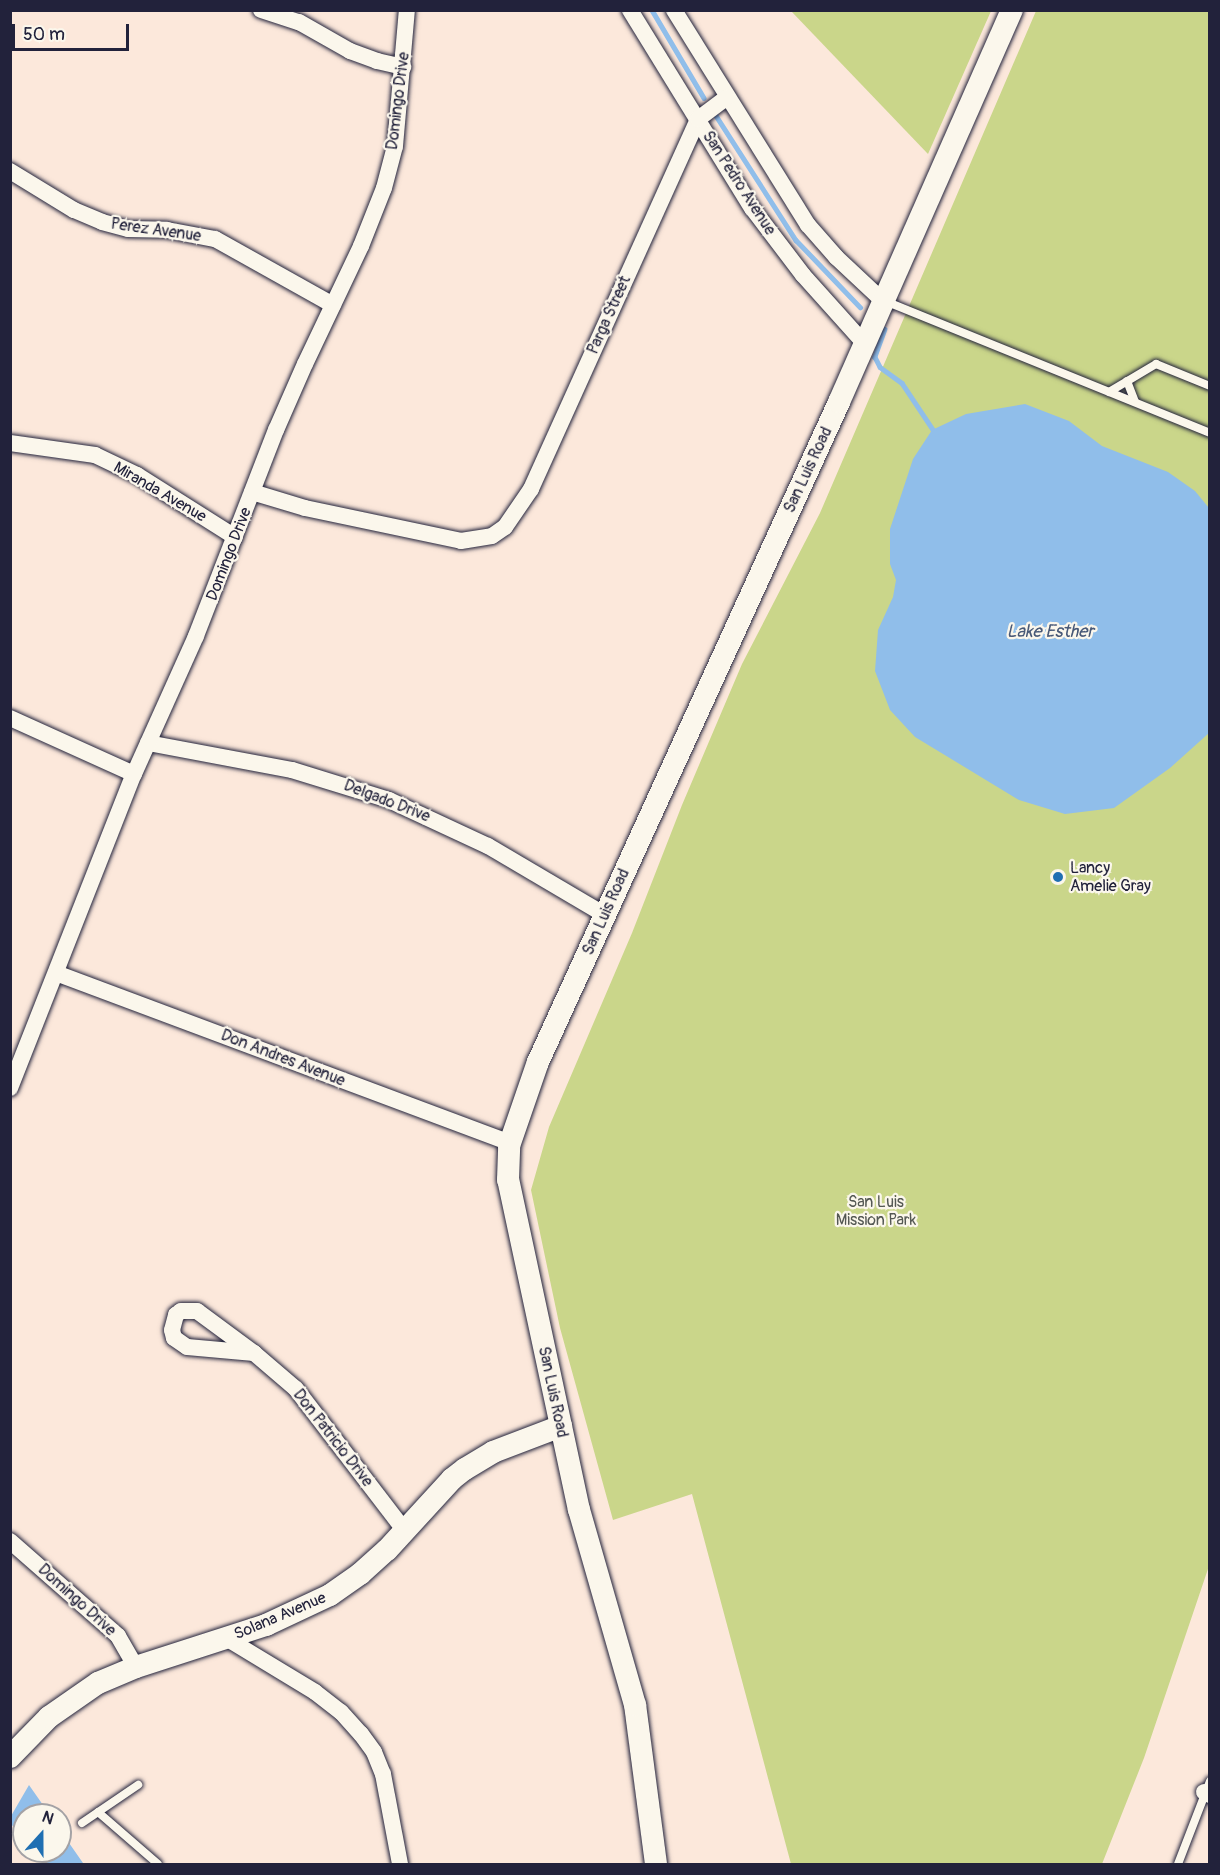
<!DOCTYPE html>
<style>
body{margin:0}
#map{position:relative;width:1220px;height:1875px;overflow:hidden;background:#fce8db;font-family:Pangolin,sans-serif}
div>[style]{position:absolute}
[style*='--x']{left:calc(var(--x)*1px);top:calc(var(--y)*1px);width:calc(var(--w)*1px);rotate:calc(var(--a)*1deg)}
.green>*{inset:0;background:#cad68a}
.water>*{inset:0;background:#90beea}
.stream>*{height:4.5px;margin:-2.25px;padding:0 2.25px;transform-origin:2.25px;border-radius:2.25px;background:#90beea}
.roads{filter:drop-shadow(0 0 2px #22223b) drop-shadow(0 0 2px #22223b)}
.lane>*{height:8px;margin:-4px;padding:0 4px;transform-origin:4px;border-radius:4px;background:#fbf7ec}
.street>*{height:16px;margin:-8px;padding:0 8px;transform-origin:8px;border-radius:8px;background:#fbf7ec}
.secondary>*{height:22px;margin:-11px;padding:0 11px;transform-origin:11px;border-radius:11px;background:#fbf7ec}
.dots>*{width:16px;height:16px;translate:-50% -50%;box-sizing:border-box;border:3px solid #fbf7ec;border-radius:50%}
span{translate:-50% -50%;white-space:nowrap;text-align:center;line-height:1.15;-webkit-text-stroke:4.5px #fbf7ec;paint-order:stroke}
.street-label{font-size:16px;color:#22223b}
.poi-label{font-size:16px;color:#22223b}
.left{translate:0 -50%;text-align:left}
.park-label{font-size:16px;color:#545853}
.water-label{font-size:18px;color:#485978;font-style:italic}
.frame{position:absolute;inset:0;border:12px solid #22223b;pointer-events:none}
.north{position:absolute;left:12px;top:1803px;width:60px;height:60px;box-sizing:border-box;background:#fbf7ec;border:2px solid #a4a2a5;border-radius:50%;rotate:21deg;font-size:16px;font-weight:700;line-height:24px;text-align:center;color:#22223b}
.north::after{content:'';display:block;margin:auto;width:21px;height:27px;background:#1f6fb2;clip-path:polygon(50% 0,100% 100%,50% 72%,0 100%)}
.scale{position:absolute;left:12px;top:24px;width:117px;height:27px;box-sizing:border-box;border:3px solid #22223b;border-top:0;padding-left:8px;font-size:18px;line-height:21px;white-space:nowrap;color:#22223b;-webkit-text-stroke:4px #fbf7ec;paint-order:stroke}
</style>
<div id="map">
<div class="green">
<div style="clip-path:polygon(791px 11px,991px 11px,928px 154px)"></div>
<div style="clip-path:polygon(1036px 11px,1209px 11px,1209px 1566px,1144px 1758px,1102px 1864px,791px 1864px,692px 1494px,613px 1520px,560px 1328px,531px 1190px,549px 1127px,632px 933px,682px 805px,742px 664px,820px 513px)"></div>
</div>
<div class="water">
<div style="clip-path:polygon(1025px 404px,1069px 421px,1102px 446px,1168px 472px,1195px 491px,1209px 508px,1209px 733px,1170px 768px,1114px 808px,1065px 814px,1019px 800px,915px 737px,890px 710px,875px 671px,878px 630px,893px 597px,896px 580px,890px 564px,890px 529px,913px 459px,932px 430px,966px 414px)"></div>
<div style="clip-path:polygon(29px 1785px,50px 1815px,24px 1815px,24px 1840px,11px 1824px,11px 1816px)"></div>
<div style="clip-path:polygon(60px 1830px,83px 1863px,82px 1864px,45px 1864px,34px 1851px,60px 1851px)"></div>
</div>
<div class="stream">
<div style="--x:652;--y:10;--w:102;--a:59.4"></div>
<div style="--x:715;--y:114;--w:150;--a:57.3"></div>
<div style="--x:796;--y:240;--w:93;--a:46.3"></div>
<div style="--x:885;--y:329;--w:30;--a:110"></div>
<div style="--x:875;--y:357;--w:11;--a:63"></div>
<div style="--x:880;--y:367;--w:27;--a:36"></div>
<div style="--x:902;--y:383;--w:61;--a:56.3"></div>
</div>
<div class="roads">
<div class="lane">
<div style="--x:885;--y:301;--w:351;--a:22.1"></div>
<div style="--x:1127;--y:381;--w:22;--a:69"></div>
<div style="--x:1109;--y:392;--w:55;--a:-30.8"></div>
<div style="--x:1156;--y:364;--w:58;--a:22.2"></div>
<div style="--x:98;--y:1812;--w:79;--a:40.9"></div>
<div style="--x:82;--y:1823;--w:68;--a:-34.2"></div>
<div style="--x:1178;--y:1864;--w:89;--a:-68.9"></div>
</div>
<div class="street">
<div style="--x:261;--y:10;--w:40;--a:18"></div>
<div style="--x:299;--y:22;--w:59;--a:29.6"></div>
<div style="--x:350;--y:51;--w:29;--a:20"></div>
<div style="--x:377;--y:61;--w:27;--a:13"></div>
<div style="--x:630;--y:10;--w:233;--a:58.4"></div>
<div style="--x:752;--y:208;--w:84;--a:52.7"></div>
<div style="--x:803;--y:275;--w:93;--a:48.1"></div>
<div style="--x:674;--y:10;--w:253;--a:58.1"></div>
<div style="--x:808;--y:225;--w:43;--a:48.8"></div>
<div style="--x:836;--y:257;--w:64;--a:43.1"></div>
<div style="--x:10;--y:171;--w:75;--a:31.4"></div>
<div style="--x:74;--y:210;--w:30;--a:23"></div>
<div style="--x:102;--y:222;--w:27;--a:15"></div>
<div style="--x:128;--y:229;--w:39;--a:1"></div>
<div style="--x:167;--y:230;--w:49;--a:10.6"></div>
<div style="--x:215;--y:239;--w:135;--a:29.2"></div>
<div style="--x:10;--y:443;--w:86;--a:8"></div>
<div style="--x:95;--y:455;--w:47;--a:25.5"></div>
<div style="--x:137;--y:475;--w:116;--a:32.3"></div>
<div style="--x:252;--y:492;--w:55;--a:16.8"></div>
<div style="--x:305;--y:508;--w:159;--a:11.9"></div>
<div style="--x:461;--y:541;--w:31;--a:-9"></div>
<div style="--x:492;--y:536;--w:16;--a:-35"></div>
<div style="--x:505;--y:527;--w:46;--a:-55.6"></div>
<div style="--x:531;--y:489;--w:406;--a:-65.7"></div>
<div style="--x:698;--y:119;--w:36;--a:-37"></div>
<div style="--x:10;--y:718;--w:136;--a:24.3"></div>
<div style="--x:148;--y:743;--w:147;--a:10.6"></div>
<div style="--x:292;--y:770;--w:102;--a:17.2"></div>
<div style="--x:389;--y:800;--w:109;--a:24.9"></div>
<div style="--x:488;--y:846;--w:136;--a:30.5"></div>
<div style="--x:56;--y:973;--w:485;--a:20.5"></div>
<div style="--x:10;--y:1088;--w:338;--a:-68.5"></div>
<div style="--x:134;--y:774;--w:151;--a:-65.8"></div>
<div style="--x:196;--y:636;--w:221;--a:-68.8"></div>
<div style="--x:276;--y:430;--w:72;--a:-66.3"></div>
<div style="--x:305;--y:364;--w:131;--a:-64.6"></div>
<div style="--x:361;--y:246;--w:62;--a:-68.4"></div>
<div style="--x:384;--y:188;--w:43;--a:-75.3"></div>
<div style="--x:395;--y:146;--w:137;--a:-85"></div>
<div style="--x:254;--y:1353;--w:67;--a:-174.9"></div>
<div style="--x:187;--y:1347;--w:16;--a:-145"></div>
<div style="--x:174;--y:1338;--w:8;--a:-104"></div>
<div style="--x:172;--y:1330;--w:16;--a:-75"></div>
<div style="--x:176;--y:1315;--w:6;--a:-39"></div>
<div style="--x:181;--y:1311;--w:16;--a:0"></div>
<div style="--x:197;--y:1311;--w:71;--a:36.4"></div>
<div style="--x:254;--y:1353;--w:55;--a:40.6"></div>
<div style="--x:296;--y:1389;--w:179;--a:52.5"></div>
<div style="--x:10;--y:1541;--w:144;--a:41.3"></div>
<div style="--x:118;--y:1636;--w:36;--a:60"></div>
<div style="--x:226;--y:1638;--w:104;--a:31.2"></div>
<div style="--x:315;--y:1692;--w:33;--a:38"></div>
<div style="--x:341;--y:1712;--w:30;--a:48"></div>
<div style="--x:361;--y:1734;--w:22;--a:54"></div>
<div style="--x:374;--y:1752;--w:24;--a:68"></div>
<div style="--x:383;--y:1774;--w:92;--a:79.3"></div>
<div style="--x:1204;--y:1792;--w:7;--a:27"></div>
</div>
<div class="secondary">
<div style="--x:10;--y:1757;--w:56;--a:-45.7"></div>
<div style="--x:49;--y:1717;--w:60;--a:-34.8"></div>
<div style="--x:98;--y:1683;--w:41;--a:-22.8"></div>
<div style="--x:136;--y:1667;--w:137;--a:-17.9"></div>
<div style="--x:266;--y:1625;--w:71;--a:-25.1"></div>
<div style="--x:330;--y:1595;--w:37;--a:-35"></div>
<div style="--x:360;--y:1574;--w:36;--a:-42"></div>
<div style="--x:387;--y:1550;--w:96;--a:-47.5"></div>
<div style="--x:452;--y:1479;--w:16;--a:-38"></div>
<div style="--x:465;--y:1469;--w:33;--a:-31"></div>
<div style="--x:493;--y:1452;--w:73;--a:-20.9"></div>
<div style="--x:656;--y:1864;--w:160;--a:-97.5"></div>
<div style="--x:635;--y:1705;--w:203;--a:-106"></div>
<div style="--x:579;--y:1510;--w:338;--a:-102.1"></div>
<div style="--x:508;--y:1180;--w:34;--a:-88"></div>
<div style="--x:509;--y:1146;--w:89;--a:-71"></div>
<div style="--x:538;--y:1062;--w:725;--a:-65.48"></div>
<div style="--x:839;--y:402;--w:428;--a:-66.2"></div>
</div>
</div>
<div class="dots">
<div style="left:1058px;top:877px;background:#1f6fb2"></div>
</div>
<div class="street-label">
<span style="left:398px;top:101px;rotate:-83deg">Domingo Drive</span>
<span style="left:739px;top:183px;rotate:57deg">San Pedro Avenue</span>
<span style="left:156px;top:230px;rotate:8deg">Perez Avenue</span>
<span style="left:609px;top:315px;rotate:-66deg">Parga Street</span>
<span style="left:808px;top:470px;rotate:-65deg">San Luis Road</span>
<span style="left:160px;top:492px;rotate:30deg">Miranda Avenue</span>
<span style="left:229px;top:554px;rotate:-69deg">Domingo Drive</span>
<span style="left:387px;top:801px;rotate:21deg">Delgado Drive</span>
<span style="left:606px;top:912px;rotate:-66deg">San Luis Road</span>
<span style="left:283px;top:1058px;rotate:21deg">Don Andres Avenue</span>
<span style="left:553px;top:1392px;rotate:78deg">San Luis Road</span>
<span style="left:333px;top:1438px;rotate:52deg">Don Patricio Drive</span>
<span style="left:77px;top:1600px;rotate:42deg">Domingo Drive</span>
<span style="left:280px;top:1616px;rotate:-23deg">Solana Avenue</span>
</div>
<div class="poi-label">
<span class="left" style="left:1070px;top:877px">Lancy<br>Amelie Gray</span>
</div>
<div class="park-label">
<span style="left:876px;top:1211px">San Luis<br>Mission Park</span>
</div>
<div class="water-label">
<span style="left:1050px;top:632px">Lake Esther</span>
</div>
<div class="frame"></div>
<div class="north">N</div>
<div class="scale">50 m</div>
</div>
